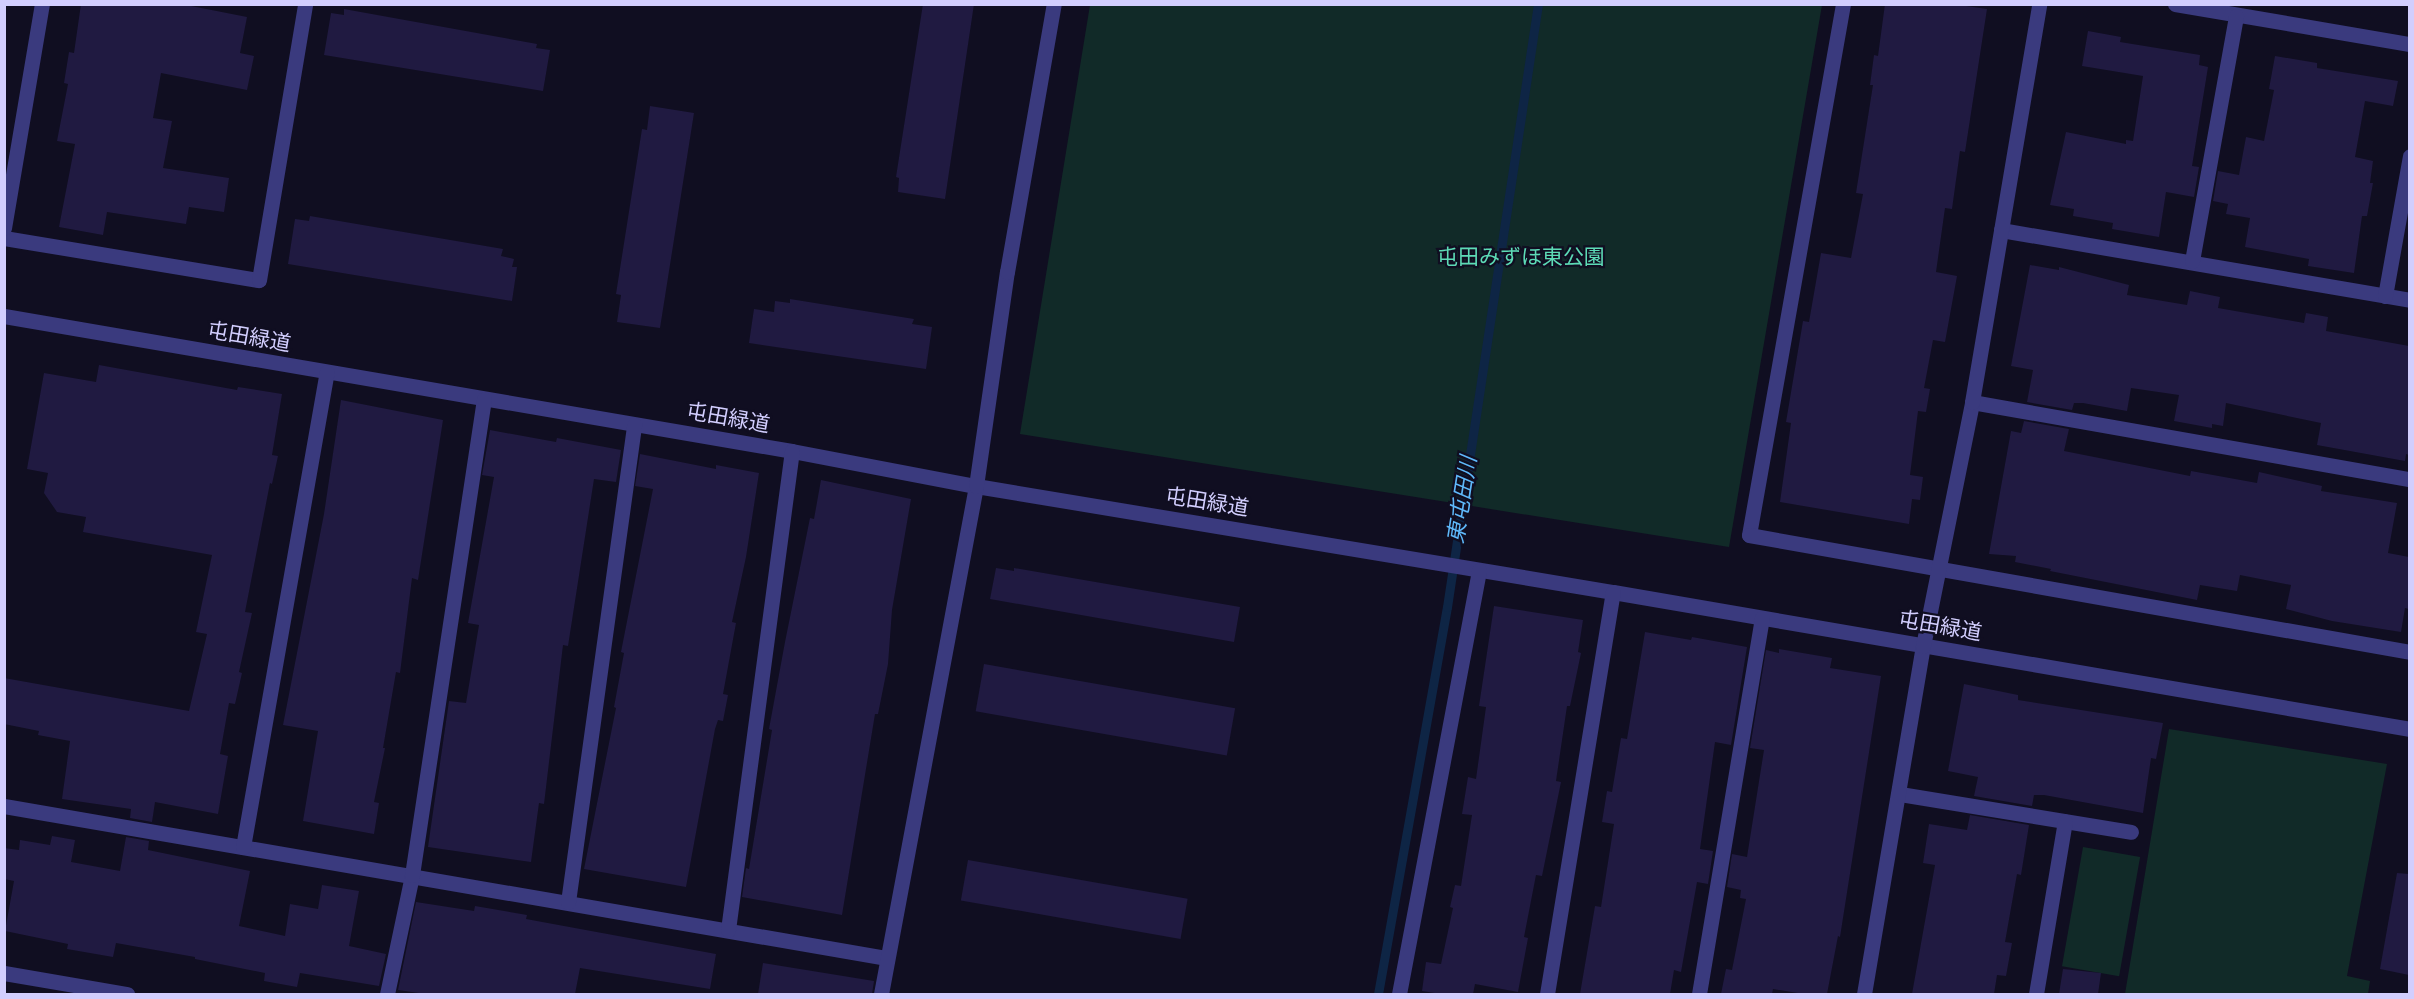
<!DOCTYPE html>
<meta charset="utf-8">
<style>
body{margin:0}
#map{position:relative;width:2414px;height:999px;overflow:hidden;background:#100e21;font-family:"Varela Round","Noto Sans JP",sans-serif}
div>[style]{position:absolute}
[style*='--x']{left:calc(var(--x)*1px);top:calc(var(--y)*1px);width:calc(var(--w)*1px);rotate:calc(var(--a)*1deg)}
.green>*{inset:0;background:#112a28;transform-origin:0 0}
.stream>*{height:9px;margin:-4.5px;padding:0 4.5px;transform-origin:4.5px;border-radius:4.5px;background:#0e2545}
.building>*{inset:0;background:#201a41;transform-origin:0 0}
.minor>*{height:15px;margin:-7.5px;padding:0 7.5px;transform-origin:7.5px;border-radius:7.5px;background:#3a3a7e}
.tertiary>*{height:15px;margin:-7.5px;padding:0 7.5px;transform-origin:7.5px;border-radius:7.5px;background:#3a3a7e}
span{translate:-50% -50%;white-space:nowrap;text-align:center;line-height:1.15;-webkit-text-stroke:4.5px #100e21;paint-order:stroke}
.park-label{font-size:21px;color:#5ddbb6}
.street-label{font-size:21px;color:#d2cefe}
.water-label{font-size:22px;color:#5fb9fb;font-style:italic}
.frame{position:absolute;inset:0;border:6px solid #d2cefe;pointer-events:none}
</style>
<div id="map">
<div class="green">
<div style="clip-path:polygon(1090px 5px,1822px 5px,1729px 547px,1020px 434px)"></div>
<div style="clip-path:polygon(2169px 729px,2387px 764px,2347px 976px,2370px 981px,2368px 994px,2125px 994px)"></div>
<div style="left:2083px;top:847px;width:58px;height:121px;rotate:10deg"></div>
</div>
<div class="stream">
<div style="--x:1378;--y:994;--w:393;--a:-79.9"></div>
<div style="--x:1447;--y:607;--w:610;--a:-81.42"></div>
</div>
<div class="building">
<div style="clip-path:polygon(81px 4px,181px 4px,247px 17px,240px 53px,254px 56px,247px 90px,161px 73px,153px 118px,172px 121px,163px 168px,229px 178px,224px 212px,189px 207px,186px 224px,107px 212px,103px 235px,59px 227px,75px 144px,57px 141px,68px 84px,64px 83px,69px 52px,74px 53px)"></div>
<div style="clip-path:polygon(923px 4px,974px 4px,945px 199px,898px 192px,899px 178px,896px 177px)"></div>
<div style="clip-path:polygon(1885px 4px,1952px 4px,1987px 9px,1965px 152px,1960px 151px,1952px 209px,1945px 208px,1936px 272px,1957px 276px,1945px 342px,1933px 340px,1924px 388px,1930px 389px,1926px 412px,1918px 411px,1910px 475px,1923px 477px,1920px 500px,1912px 499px,1909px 524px,1780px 502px,1791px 423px,1786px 422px,1803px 321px,1809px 322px,1821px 253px,1851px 258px,1863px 194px,1856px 193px,1873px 85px,1870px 85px,1874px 55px,1878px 56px)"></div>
<div style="clip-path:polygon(344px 9px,537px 44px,536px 48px,550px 50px,543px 91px,324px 55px,331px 13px,344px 15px)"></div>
<div style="clip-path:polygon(2088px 31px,2121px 37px,2120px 42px,2200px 55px,2199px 65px,2208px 67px,2192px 166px,2199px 167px,2194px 197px,2166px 192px,2159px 237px,2112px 229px,2113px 223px,2073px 216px,2074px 209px,2050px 205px,2066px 132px,2126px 144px,2126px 140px,2133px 141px,2143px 76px,2082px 66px)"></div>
<div style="clip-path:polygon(2275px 56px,2317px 63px,2317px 68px,2398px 81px,2393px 106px,2365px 101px,2355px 157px,2373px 161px,2370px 183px,2373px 183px,2367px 216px,2362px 216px,2354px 273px,2308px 266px,2309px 259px,2245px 247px,2250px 218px,2226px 214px,2228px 204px,2213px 201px,2218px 171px,2239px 175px,2246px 137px,2264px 141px,2274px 90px,2269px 89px)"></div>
<div style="clip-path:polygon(650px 106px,694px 113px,660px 328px,617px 322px,621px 295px,616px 294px,642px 129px,647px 130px)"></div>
<div style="clip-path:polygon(310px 216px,503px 249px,501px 256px,514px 259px,512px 267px,517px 267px,512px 301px,288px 264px,295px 219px,309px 221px)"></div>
<div style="clip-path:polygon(2030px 265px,2059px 270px,2059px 267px,2129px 285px,2127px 295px,2187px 305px,2190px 291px,2220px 297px,2218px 308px,2304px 323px,2306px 313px,2328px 317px,2326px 331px,2409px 346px,2409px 455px,2406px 454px,2405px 461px,2317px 445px,2321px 423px,2226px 403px,2223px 426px,2212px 424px,2212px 428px,2174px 421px,2179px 395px,2131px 388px,2127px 411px,2083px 403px,2074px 403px,2072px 410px,2027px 402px,2033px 370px,2011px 366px)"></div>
<div style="clip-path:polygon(790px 299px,914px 319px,912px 324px,932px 327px,926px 369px,749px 343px,754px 309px,774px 312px,775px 301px,790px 303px)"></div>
<div style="clip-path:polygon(99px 365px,237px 390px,238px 387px,282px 394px,272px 455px,278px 456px,272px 484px,270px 483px,245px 612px,252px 613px,239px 672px,242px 673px,235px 704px,229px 703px,220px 754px,228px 756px,218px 814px,155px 802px,152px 822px,130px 818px,131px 809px,62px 799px,70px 741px,38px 735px,39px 731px,4px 724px,4px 678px,189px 711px,207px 634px,196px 632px,212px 555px,83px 532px,86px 517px,57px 512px,44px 493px,48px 473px,27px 469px,44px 373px,96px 382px)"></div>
<div style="clip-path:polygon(341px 400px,443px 420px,418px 580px,412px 578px,400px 673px,396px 672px,383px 748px,385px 748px,374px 802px,379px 803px,374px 834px,303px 821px,318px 731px,283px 725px,324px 514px)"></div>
<div style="clip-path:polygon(2024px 421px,2069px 429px,2064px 451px,2190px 476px,2191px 471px,2257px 483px,2259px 472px,2322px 486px,2321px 491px,2397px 503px,2388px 553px,2409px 557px,2409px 609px,2405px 608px,2401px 632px,2332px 621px,2286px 609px,2291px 585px,2240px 575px,2237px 591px,2200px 585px,2197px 600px,2050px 571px,2051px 569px,2015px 562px,2016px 556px,1989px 554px,2011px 431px,2021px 433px)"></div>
<div style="clip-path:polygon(490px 430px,556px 442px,557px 438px,621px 450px,616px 482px,594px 479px,568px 646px,563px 645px,544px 804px,539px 803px,531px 862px,428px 847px,449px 701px,466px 703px,479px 625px,468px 623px,494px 477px,482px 475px)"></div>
<div style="clip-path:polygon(640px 454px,716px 469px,716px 465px,759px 473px,746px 557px,732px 622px,736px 623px,723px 694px,728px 695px,723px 721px,718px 720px,715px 729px,686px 887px,584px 869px,616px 708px,614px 707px,624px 653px,621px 652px,653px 489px,635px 486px)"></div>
<div style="clip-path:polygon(821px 480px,911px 499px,892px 610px,888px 664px,878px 714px,875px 714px,842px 915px,742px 897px,746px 868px,749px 869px,772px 730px,769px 729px,785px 642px,810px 518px,814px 519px)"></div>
<div style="clip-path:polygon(996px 568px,1014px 571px,1014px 568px,1240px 607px,1234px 642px,990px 599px)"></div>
<div style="clip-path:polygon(1494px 606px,1583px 620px,1578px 652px,1581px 653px,1570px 706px,1567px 706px,1556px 781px,1561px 782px,1542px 876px,1536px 875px,1524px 937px,1528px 938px,1518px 992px,1475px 984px,1473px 994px,1441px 994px,1422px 991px,1426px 962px,1441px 964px,1453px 908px,1450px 907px,1455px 885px,1461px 886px,1472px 815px,1462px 814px,1468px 777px,1476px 779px,1486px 707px,1479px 706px)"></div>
<div style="clip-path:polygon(1645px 632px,1691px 640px,1692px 637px,1747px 647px,1731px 745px,1715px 742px,1700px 849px,1713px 851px,1708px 884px,1697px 882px,1681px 972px,1674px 970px,1670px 994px,1580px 994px,1595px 906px,1601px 907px,1614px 824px,1602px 822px,1607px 791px,1612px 792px,1621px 738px,1627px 739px)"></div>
<div style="clip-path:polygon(1779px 649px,1832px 658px,1830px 668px,1881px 676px,1840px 937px,1838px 936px,1827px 994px,1804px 994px,1773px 989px,1772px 994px,1721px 994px,1726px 969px,1732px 970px,1746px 899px,1740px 898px,1741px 890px,1727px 887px,1732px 854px,1747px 857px,1757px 794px,1764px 750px,1750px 748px,1766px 650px,1779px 653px)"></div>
<div style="left:984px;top:664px;width:255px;height:48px;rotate:10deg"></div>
<div style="clip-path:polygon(1964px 684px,2018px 695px,2018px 700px,2163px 723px,2156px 759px,2151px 758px,2143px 813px,2044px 795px,2034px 795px,2032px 806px,1974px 796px,1978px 777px,1948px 771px)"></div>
<div style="clip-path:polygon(1970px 815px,2029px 825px,2021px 875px,2017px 874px,2005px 942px,2012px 943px,2006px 976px,1997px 975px,1994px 994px,1912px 994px,1935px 865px,1923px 863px,1929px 824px,1967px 830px)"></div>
<div style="clip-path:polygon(52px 836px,75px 840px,71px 862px,120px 871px,126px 837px,149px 841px,148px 850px,250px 871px,239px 926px,285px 936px,290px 904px,318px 909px,322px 885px,359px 891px,349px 946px,386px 954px,379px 986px,300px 973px,297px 987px,264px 981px,265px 973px,195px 959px,195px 957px,116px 943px,113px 957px,67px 949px,68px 944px,5px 931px,14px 881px,4px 879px,4px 848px,19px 850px,20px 840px,50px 845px)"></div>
<div style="left:968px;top:860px;width:223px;height:41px;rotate:10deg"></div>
<div style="clip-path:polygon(2397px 873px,2409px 874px,2409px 975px,2380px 969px)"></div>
<div style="clip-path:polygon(416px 902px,474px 911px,475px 906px,527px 915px,526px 919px,716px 954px,710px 989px,580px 968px,575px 994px,426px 994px,398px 990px)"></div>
<div style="clip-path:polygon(763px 963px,874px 981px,872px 994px,758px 994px)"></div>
<div style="clip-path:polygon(2063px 969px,2101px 973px,2098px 994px,2059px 994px)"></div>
</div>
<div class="minor">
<div style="--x:1843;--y:4;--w:539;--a:100.04"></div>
<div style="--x:1749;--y:535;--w:671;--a:10.04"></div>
<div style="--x:2175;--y:4;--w:238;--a:9.7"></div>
<div style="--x:2001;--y:230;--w:415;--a:9.7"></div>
<div style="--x:4;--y:238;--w:258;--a:9.4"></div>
<div style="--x:259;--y:280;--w:280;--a:-80.5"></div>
<div style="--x:2192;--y:261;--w:249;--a:-79.8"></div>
<div style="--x:2385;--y:296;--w:142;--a:-79.9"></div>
<div style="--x:4;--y:316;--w:799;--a:9.72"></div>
<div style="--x:792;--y:451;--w:187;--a:10.8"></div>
<div style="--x:976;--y:486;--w:646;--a:9.45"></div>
<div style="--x:1613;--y:592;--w:809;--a:9.75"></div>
<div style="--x:1972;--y:402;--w:445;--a:10"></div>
<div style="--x:1900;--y:794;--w:234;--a:9.3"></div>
<div style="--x:4;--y:806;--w:896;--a:9.77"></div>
<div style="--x:243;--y:847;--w:482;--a:-80"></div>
<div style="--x:568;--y:902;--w:482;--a:-82.1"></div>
<div style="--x:728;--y:930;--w:483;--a:-82.4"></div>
<div style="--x:4;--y:973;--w:125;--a:9.7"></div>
<div style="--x:387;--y:994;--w:122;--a:-78.1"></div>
<div style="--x:412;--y:875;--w:481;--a:-81.4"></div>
<div style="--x:881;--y:994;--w:517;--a:-79.41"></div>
<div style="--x:976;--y:486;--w:216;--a:-81.8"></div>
<div style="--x:1007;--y:272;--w:272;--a:-80.1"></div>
<div style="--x:1399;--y:994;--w:431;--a:-79.3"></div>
<div style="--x:1547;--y:994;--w:407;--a:-80.7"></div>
<div style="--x:1699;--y:994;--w:381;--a:-80.5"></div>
<div style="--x:1864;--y:994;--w:353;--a:-80.4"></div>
<div style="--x:1923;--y:646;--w:249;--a:-78.6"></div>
<div style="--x:1972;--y:402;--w:404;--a:-80.4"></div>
<div style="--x:2036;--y:994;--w:175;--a:-80.5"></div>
</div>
<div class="tertiary">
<div style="--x:4;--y:228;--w:227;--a:-80.4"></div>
</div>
<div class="park-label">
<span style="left:1521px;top:258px">屯田みずほ東公園</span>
</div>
<div class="street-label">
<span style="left:249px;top:338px;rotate:10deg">屯田緑道</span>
<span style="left:728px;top:419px;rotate:10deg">屯田緑道</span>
<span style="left:1207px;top:503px;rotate:9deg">屯田緑道</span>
<span style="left:1940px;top:627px;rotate:10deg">屯田緑道</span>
</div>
<div class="water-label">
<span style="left:1463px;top:500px;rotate:-81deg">東屯田川</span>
</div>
<div class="frame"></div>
</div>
